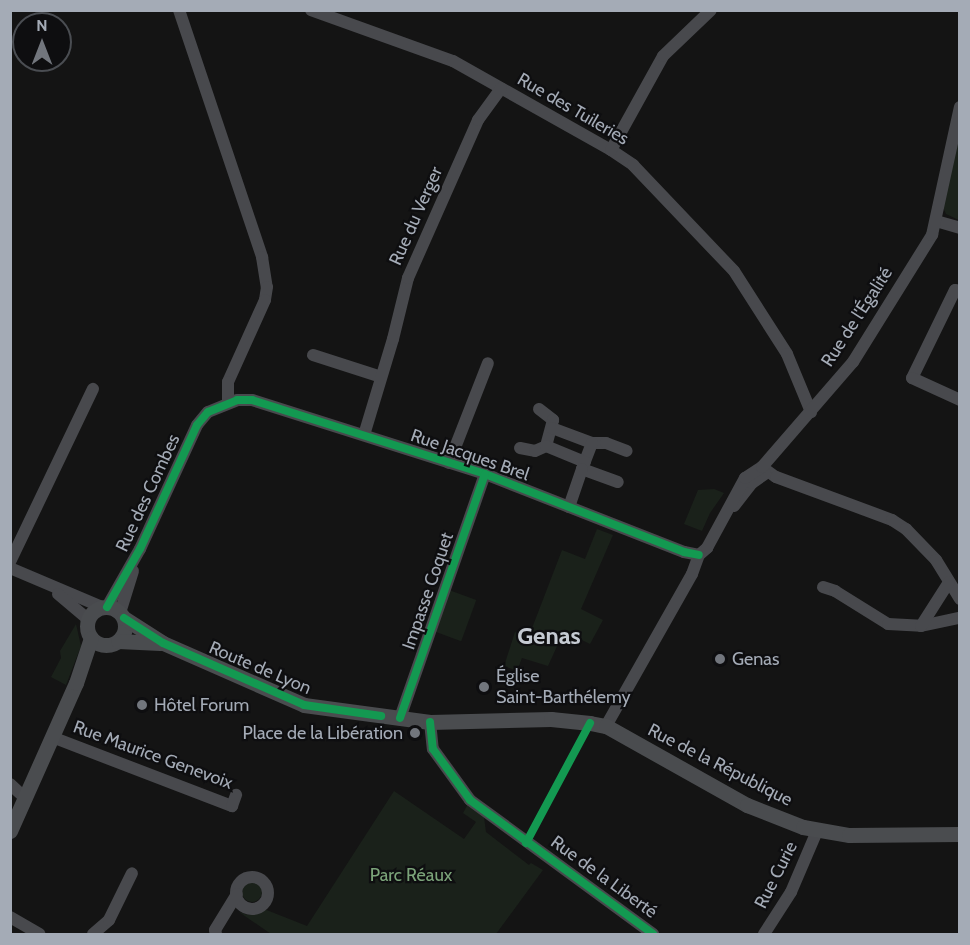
<!DOCTYPE html>
<meta charset="utf-8">
<style>
body{margin:0}
#map{position:relative;width:970px;height:945px;overflow:hidden;background:#141414;font-family:Cabin,sans-serif}
div>[style]{position:absolute}
[style*='--x']{left:calc(var(--x)*1px);top:calc(var(--y)*1px);width:calc(var(--w)*1px);rotate:calc(var(--a)*1deg)}
.green>*{inset:0;background:#1a211a;transform-origin:0 0}
.round{border-radius:50%}
.minor>*{height:12px;margin:-6px;padding:0 6px;transform-origin:6px;border-radius:6px;background:#48494d}
.minor>.ring{margin:-6px;padding:0;box-sizing:content-box;background:none;border:12px solid #48494d;border-radius:50%}
.major>*{height:15px;margin:-7.5px;padding:0 7.5px;transform-origin:7.5px;border-radius:7.5px;background:#4a4c4f}
.major>.ring{margin:-7.5px;padding:0;box-sizing:content-box;background:none;border:15px solid #4a4c4f;border-radius:50%}
.cycleway>*{height:8px;margin:-4px;padding:0 4px;transform-origin:4px;border-radius:4px;background:#139951}
.dots>*{width:16px;height:16px;translate:-50% -50%;box-sizing:border-box;border:3px solid #0e0e10;border-radius:50%}
span{translate:-50% -50%;white-space:nowrap;text-align:center;line-height:1.15;-webkit-text-stroke:4.5px #0e0e10;paint-order:stroke}
.street-label{font-size:18px;color:#a4abb6}
.poi-label{font-size:18px;color:#a4abb6}
.left{translate:0 -50%;text-align:left}
.right{translate:-100% -50%;text-align:right}
.park-label{font-size:18px;color:#7ba379}
.district-label{font-size:24px;color:#c5cad2;font-weight:700}
.frame{position:absolute;inset:0;border:12px solid #a4abb6;pointer-events:none}
.north{position:absolute;left:12px;top:12px;width:60px;height:60px;box-sizing:border-box;background:#0e0e10;border:2px solid #4a4d52;border-radius:50%;rotate:0deg;font-size:16px;font-weight:700;line-height:24px;text-align:center;color:#a4abb6}
.north::after{content:'';display:block;margin:auto;width:21px;height:27px;background:#72767d;clip-path:polygon(50% 0,100% 100%,50% 72%,0 100%)}
</style>
<div id="map">
<div class="green">
<div style="clip-path:polygon(959px 134px,959px 220px,946px 214px,943px 207px)"></div>
<div style="clip-path:polygon(714px 489px,724px 493px,710px 513px,702px 531px,684px 524px,698px 490px)"></div>
<div style="clip-path:polygon(597px 529px,613px 535px,581px 609px,603px 620px,590px 644px,564px 631px,548px 666px,522px 658px,517px 671px,504px 666px,515px 632px,529px 636px,562px 550px,585px 559px)"></div>
<div style="left:449px;top:590px;width:29px;height:44px;rotate:20deg"></div>
<div style="clip-path:polygon(76px 624px,81px 646px,66px 685px,51px 677px,61px 658px,60px 651px)"></div>
<div style="clip-path:polygon(394px 791px,464px 839px,476px 822px,463px 813px,468px 804px,484px 817px,486px 832px,529px 865px,531px 863px,543px 870px,496px 934px,271px 934px,239px 912px,248px 915px,259px 913px,264px 909px,307px 926px)"></div>
<div class="round" style="left:242px;top:882px;width:20px;height:20px"></div>
</div>
<div class="minor">
<div style="--x:179;--y:10;--w:261;--a:71.4"></div>
<div style="--x:262;--y:257;--w:30;--a:81"></div>
<div style="--x:267;--y:287;--w:13;--a:99"></div>
<div style="--x:265;--y:300;--w:90;--a:114.3"></div>
<div style="--x:228;--y:382;--w:20;--a:90"></div>
<div style="--x:311;--y:10;--w:151;--a:19.8"></div>
<div style="--x:453;--y:61;--w:181;--a:29.4"></div>
<div style="--x:611;--y:150;--w:27;--a:34"></div>
<div style="--x:633;--y:165;--w:146;--a:46.4"></div>
<div style="--x:734;--y:271;--w:98;--a:57.4"></div>
<div style="--x:787;--y:354;--w:63;--a:67.5"></div>
<div style="--x:611;--y:150;--w:107;--a:-61"></div>
<div style="--x:663;--y:56;--w:66;--a:-43.8"></div>
<div style="--x:936;--y:221;--w:25;--a:16"></div>
<div style="--x:960;--y:292;--w:5;--a:-158"></div>
<div style="--x:955;--y:290;--w:98;--a:116"></div>
<div style="--x:912;--y:378;--w:53;--a:24.6"></div>
<div style="--x:313;--y:355;--w:71;--a:17.9"></div>
<div style="--x:539;--y:409;--w:18;--a:38"></div>
<div style="--x:553;--y:420;--w:27;--a:105"></div>
<div style="--x:552;--y:428;--w:43;--a:20.6"></div>
<div style="--x:592;--y:443;--w:14;--a:0"></div>
<div style="--x:606;--y:443;--w:22;--a:21"></div>
<div style="--x:364;--y:435;--w:100;--a:-73.2"></div>
<div style="--x:393;--y:339;--w:63;--a:-76.2"></div>
<div style="--x:408;--y:278;--w:173;--a:-66.1"></div>
<div style="--x:478;--y:120;--w:39;--a:-54"></div>
<div style="--x:592;--y:443;--w:28;--a:111"></div>
<div style="--x:582;--y:469;--w:38;--a:20"></div>
<div style="--x:520;--y:448;--w:15;--a:11"></div>
<div style="--x:535;--y:451;--w:12;--a:-24"></div>
<div style="--x:546;--y:446;--w:42;--a:22.3"></div>
<div style="--x:449;--y:463;--w:107;--a:-68.7"></div>
<div style="--x:762;--y:467;--w:17;--a:36"></div>
<div style="--x:776;--y:477;--w:124;--a:20.3"></div>
<div style="--x:892;--y:520;--w:17;--a:33"></div>
<div style="--x:906;--y:529;--w:43;--a:45.9"></div>
<div style="--x:936;--y:560;--w:46;--a:58.4"></div>
<div style="--x:734;--y:506;--w:29;--a:-52"></div>
<div style="--x:752;--y:483;--w:16;--a:-35"></div>
<div style="--x:569;--y:507;--w:40;--a:-71.1"></div>
<div style="--x:10;--y:562;--w:192;--a:-64.4"></div>
<div style="--x:10;--y:568;--w:100;--a:23"></div>
<div style="--x:823;--y:587;--w:13;--a:18"></div>
<div style="--x:835;--y:591;--w:62;--a:31.9"></div>
<div style="--x:888;--y:624;--w:33;--a:3"></div>
<div style="--x:921;--y:626;--w:40;--a:-12"></div>
<div style="--x:58;--y:594;--w:39;--a:40"></div>
<div style="--x:107;--y:607;--w:67;--a:-60.4"></div>
<div style="--x:140;--y:549;--w:136;--a:-65.3"></div>
<div style="--x:197;--y:425;--w:17;--a:-50"></div>
<div style="--x:208;--y:412;--w:31;--a:-22"></div>
<div style="--x:237;--y:400;--w:15;--a:0"></div>
<div style="--x:252;--y:400;--w:244;--a:17.6"></div>
<div style="--x:485;--y:474;--w:214;--a:21.4"></div>
<div style="--x:684;--y:552;--w:15;--a:11"></div>
<div style="--x:120;--y:613;--w:44;--a:-72.8"></div>
<div style="--x:921;--y:626;--w:52;--a:-57.5"></div>
<div style="--x:400;--y:718;--w:258;--a:-70.8"></div>
<div style="--x:430;--y:722;--w:27;--a:84"></div>
<div style="--x:433;--y:749;--w:63;--a:54"></div>
<div style="--x:470;--y:800;--w:227;--a:36.2"></div>
<div style="--x:606;--y:726;--w:175;--a:-60.5"></div>
<div style="--x:692;--y:574;--w:20;--a:-70"></div>
<div style="--x:699;--y:555;--w:11;--a:-41"></div>
<div style="--x:707;--y:548;--w:80;--a:-61.5"></div>
<div style="--x:745;--y:478;--w:20;--a:-33"></div>
<div style="--x:762;--y:467;--w:139;--a:-49.1"></div>
<div style="--x:853;--y:362;--w:150;--a:-58.1"></div>
<div style="--x:932;--y:235;--w:131;--a:-77.7"></div>
<div style="--x:52;--y:737;--w:193;--a:21"></div>
<div style="--x:232;--y:806;--w:12;--a:-70"></div>
<div style="--x:10;--y:784;--w:21;--a:43"></div>
<div class="ring" style="left:236px;top:877px;width:20px;height:20px"></div>
<div style="--x:10;--y:917;--w:34;--a:30"></div>
<div style="--x:93;--y:934;--w:21;--a:-41"></div>
<div style="--x:109;--y:920;--w:52;--a:-63.9"></div>
<div style="--x:216;--y:934;--w:4;--a:-104"></div>
<div style="--x:215;--y:930;--w:42;--a:-58.6"></div>
<div style="--x:764;--y:934;--w:50;--a:-57.3"></div>
<div style="--x:791;--y:892;--w:66;--a:-66.9"></div>
</div>
<div class="major">
<div class="ring" style="left:87px;top:607px;width:23px;height:23px"></div>
<div style="--x:124;--y:618;--w:46;--a:32.7"></div>
<div style="--x:163;--y:643;--w:154;--a:23.7"></div>
<div style="--x:304;--y:705;--w:127;--a:7.7"></div>
<div style="--x:430;--y:722;--w:121;--a:-1.4"></div>
<div style="--x:551;--y:719;--w:39;--a:6"></div>
<div style="--x:590;--y:723;--w:16;--a:11"></div>
<div style="--x:606;--y:726;--w:162;--a:29.3"></div>
<div style="--x:747;--y:805;--w:60;--a:21.4"></div>
<div style="--x:803;--y:827;--w:47;--a:9.9"></div>
<div style="--x:849;--y:835;--w:111;--a:-0.5"></div>
<div style="--x:118;--y:641;--w:42;--a:2.7"></div>
<div style="--x:10;--y:831;--w:162;--a:-66"></div>
<div style="--x:76;--y:683;--w:47;--a:-71.6"></div>
</div>
<div class="cycleway">
<div style="--x:107;--y:607;--w:67;--a:-60.4"></div>
<div style="--x:140;--y:549;--w:136;--a:-65.3"></div>
<div style="--x:197;--y:425;--w:17;--a:-50"></div>
<div style="--x:208;--y:412;--w:31;--a:-22"></div>
<div style="--x:237;--y:400;--w:15;--a:0"></div>
<div style="--x:252;--y:400;--w:244;--a:17.6"></div>
<div style="--x:485;--y:474;--w:214;--a:21.4"></div>
<div style="--x:684;--y:552;--w:15;--a:11"></div>
<div style="--x:124;--y:618;--w:46;--a:32.7"></div>
<div style="--x:163;--y:643;--w:154;--a:23.7"></div>
<div style="--x:304;--y:705;--w:78;--a:8.1"></div>
<div style="--x:400;--y:718;--w:258;--a:-70.8"></div>
<div style="--x:430;--y:722;--w:27;--a:84"></div>
<div style="--x:433;--y:749;--w:63;--a:54"></div>
<div style="--x:470;--y:800;--w:227;--a:36.2"></div>
<div style="--x:526;--y:843;--w:136;--a:-61.9"></div>
</div>
<div class="dots">
<div style="left:720px;top:659px;background:#72767d"></div>
<div style="left:484px;top:687px;background:#72767d"></div>
<div style="left:142px;top:705px;background:#72767d"></div>
<div style="left:415px;top:733px;background:#72767d"></div>
</div>
<div class="street-label">
<span style="left:573px;top:109px;rotate:30deg">Rue des Tuileries</span>
<span style="left:416px;top:216px;rotate:-66deg">Rue du Verger</span>
<span style="left:857px;top:317px;rotate:-57deg">Rue de l'Égalité</span>
<span style="left:470px;top:455px;rotate:19deg">Rue Jacques Brel</span>
<span style="left:148px;top:493px;rotate:-65deg">Rue des Combes</span>
<span style="left:428px;top:591px;rotate:-71deg">Impasse Coquet</span>
<span style="left:260px;top:668px;rotate:23deg">Route de Lyon</span>
<span style="left:153px;top:755px;rotate:20deg">Rue Maurice Genevoix</span>
<span style="left:720px;top:765px;rotate:27deg">Rue de la République</span>
<span style="left:776px;top:875px;rotate:-63deg">Rue Curie</span>
<span style="left:604px;top:877px;rotate:36deg">Rue de la Liberté</span>
</div>
<div class="poi-label">
<span class="left" style="left:732px;top:659px">Genas</span>
<span class="left" style="left:496px;top:687px">Église<br>Saint-Barthélemy</span>
<span class="left" style="left:154px;top:705px">Hôtel Forum</span>
<span class="right" style="left:403px;top:733px">Place de la Libération</span>
</div>
<div class="park-label">
<span style="left:411px;top:875px">Parc Réaux</span>
</div>
<div class="district-label">
<span style="left:549px;top:636px">Genas</span>
</div>
<div class="frame"></div>
<div class="north">N</div>
</div>
